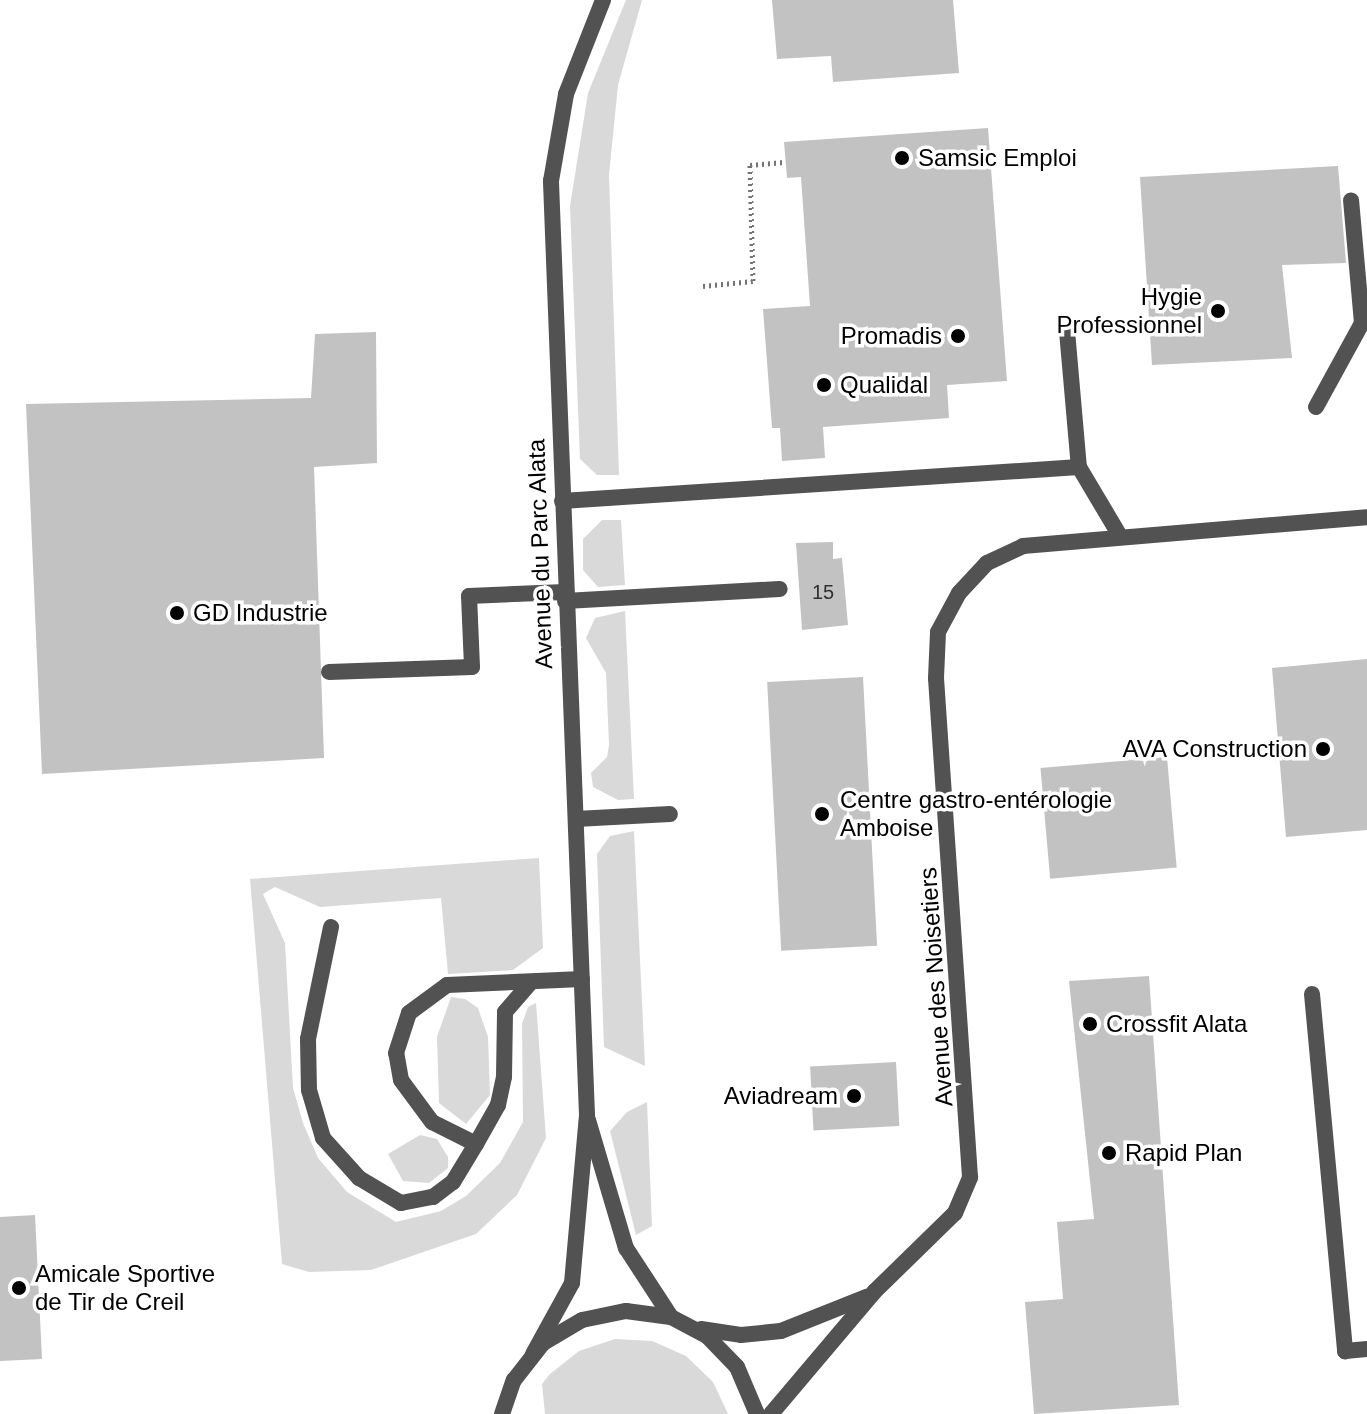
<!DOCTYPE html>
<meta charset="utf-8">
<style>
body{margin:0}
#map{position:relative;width:1367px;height:1414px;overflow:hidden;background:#fff;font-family:Arial,sans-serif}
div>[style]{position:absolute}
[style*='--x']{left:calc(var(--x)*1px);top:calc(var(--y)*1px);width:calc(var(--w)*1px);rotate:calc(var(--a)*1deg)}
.green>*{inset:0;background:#d9d9d9}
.building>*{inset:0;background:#c2c2c2;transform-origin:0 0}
.path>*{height:5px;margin-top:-2.5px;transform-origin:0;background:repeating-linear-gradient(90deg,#747474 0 2px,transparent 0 6px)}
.lane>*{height:16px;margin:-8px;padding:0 8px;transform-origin:8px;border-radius:8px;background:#525252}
.street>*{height:16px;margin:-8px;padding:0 8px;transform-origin:8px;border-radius:8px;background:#525252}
.dots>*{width:22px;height:22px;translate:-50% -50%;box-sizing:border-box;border:4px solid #fff;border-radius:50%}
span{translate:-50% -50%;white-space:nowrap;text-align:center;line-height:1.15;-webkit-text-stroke:7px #fff;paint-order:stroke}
.number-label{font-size:20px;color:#303030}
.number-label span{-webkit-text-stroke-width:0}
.poi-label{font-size:24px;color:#000}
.left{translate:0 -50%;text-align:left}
.right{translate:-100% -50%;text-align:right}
.street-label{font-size:24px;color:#000}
</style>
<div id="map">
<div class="green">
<div style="clip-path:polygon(626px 0,642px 0,618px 85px,609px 175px,619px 475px,597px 475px,580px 459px,570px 206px,588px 93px)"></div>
<div style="clip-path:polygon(602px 520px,621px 520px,625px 585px,598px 587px,583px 570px,583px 539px)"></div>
<div style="clip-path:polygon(625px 611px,634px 799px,618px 800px,593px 787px,591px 773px,607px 757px,609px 745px,606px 673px,586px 638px,595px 618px)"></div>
<div style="clip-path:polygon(634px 831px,645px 1066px,604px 1047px,597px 854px,610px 836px)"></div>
<div style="clip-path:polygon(539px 858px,543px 948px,513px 970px,448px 974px,441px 898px,320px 907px,275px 887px,263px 894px,285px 943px,293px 1088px,303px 1123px,318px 1158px,347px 1192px,396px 1222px,441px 1211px,466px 1196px,500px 1163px,523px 1122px,522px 1024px,528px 1007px,536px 1003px,546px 1138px,517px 1195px,476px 1234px,371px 1270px,309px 1272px,282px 1264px,250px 879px)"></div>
<div style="clip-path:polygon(451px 997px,465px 999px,478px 1008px,488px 1037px,490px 1095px,466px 1124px,439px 1103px,437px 1037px)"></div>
<div style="clip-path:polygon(647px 1102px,652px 1226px,636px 1235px,610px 1131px,627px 1112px)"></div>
<div style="clip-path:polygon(420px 1135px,437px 1139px,448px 1157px,448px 1168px,429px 1183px,403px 1181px,388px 1154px)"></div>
<div style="clip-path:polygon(615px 1339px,652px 1341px,686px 1356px,713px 1382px,728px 1414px,545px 1414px,542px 1384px,550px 1374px,579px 1351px)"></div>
</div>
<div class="building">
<div style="clip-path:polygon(772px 0,953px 0,959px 73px,833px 82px,831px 56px,777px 59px)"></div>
<div style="clip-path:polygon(988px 128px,1007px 381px,947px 385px,949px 418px,823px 427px,825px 458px,782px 461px,780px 428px,772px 428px,763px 309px,810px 306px,801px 177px,787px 178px,784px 142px)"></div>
<div style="clip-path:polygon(1338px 166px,1346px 263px,1282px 265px,1292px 358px,1152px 365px,1140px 177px)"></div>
<div style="clip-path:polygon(376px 332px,377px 463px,314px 467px,324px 758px,42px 774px,26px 404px,311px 398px,315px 334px)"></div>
<div style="clip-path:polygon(833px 542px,833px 559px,842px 558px,848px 625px,802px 630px,796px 543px)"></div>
<div style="clip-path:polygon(1367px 659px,1367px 830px,1286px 837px,1272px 668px)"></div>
<div style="left:863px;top:677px;width:269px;height:96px;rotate:87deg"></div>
<div style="left:1167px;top:757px;width:111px;height:127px;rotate:85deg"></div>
<div style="clip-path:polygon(1149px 976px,1179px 1405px,1034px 1414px,1025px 1302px,1063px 1299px,1057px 1222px,1094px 1219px,1069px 981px)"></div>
<div style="left:896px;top:1062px;width:64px;height:86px;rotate:87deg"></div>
<div style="clip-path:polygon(35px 1215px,42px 1359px,0 1361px,0 1217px)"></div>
</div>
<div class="path">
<div style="--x:703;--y:286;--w:50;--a:-5.7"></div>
<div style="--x:753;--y:281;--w:116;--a:-91.5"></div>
<div style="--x:750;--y:165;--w:36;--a:-5"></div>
</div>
<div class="lane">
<div style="--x:1067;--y:331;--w:137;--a:85"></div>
<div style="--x:1316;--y:407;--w:96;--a:-61.3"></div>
<div style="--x:1362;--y:323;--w:123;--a:-95.1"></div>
<div style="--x:562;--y:501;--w:518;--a:-3.76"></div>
<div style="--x:1079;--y:467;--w:80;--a:59.3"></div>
<div style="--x:565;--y:601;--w:215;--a:-3.2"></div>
<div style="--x:329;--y:672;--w:143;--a:-2"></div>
<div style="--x:472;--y:667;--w:71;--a:-92.4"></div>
<div style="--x:469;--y:596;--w:96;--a:-2.4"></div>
<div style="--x:576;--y:819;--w:94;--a:-3"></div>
<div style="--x:331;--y:927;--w:114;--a:101.6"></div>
<div style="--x:308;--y:1039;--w:51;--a:88.9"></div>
<div style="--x:309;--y:1090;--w:50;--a:73.7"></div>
<div style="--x:323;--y:1138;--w:54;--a:48"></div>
<div style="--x:359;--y:1178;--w:49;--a:30.8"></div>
<div style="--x:401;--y:1203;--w:33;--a:-11"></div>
<div style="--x:433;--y:1197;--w:25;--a:-37"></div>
<div style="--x:453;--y:1182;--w:44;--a:-58.8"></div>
<div style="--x:476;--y:1144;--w:45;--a:-60.6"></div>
<div style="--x:498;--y:1105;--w:29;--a:-78"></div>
<div style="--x:504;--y:1077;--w:65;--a:-89.1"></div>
<div style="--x:505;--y:1012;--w:38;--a:-49"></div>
<div style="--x:1312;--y:994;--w:359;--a:84.7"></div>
<div style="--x:1345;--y:1351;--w:22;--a:-5"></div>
<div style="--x:476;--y:1144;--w:49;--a:-153.4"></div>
<div style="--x:432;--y:1122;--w:52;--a:-126.4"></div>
<div style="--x:401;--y:1080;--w:27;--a:-100"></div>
<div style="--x:396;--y:1053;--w:42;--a:-72"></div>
<div style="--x:409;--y:1013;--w:47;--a:-36.4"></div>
<div style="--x:447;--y:985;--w:135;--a:-2.5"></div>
</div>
<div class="street">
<div style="--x:588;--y:1120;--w:134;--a:73.5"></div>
<div style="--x:626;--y:1248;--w:82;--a:56.9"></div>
<div style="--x:701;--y:1329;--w:40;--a:8.5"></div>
<div style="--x:741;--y:1335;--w:40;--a:-5.7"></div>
<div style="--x:781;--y:1331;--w:92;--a:-21.8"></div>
<div style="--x:533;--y:1354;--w:81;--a:-61.2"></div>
<div style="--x:572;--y:1283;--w:169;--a:-84.9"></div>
<div style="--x:587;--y:1115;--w:935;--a:-92.21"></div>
<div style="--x:551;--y:181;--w:88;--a:-80.2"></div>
<div style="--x:566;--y:94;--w:101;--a:-68.5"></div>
<div style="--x:502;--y:1414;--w:36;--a:-71"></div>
<div style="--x:514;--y:1380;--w:47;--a:-51.9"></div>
<div style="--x:543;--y:1343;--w:45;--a:-30.5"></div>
<div style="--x:582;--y:1320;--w:45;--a:-11.6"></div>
<div style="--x:626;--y:1311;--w:45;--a:7.6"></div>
<div style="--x:671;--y:1317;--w:41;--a:27.8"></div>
<div style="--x:707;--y:1336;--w:43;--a:45.9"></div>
<div style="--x:737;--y:1367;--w:51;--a:66.9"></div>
<div style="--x:771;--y:1414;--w:160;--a:-49.8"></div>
<div style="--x:874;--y:1292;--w:113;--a:-44.3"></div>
<div style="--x:955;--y:1213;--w:39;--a:-67"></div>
<div style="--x:970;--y:1177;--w:500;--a:-93.9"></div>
<div style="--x:936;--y:678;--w:46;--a:-87.5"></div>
<div style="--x:938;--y:632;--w:44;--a:-61.7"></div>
<div style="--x:959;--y:593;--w:41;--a:-47"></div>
<div style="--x:987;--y:563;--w:40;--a:-25"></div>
<div style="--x:1023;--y:546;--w:345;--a:-4.8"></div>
</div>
<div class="dots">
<div style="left:902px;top:158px;background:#000"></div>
<div style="left:1218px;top:311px;background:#000"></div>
<div style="left:958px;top:336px;background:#000"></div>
<div style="left:824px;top:385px;background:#000"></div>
<div style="left:177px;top:613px;background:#000"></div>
<div style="left:1323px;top:749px;background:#000"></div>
<div style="left:822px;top:814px;background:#000"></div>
<div style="left:1090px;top:1024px;background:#000"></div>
<div style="left:854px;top:1096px;background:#000"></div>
<div style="left:1109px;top:1153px;background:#000"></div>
<div style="left:19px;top:1288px;background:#000"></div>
</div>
<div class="number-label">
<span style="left:823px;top:592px">15</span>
</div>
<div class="poi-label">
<span class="left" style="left:918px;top:158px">Samsic Emploi</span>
<span class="right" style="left:1202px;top:311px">Hygie<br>Professionnel</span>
<span class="right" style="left:942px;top:336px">Promadis</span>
<span class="left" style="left:840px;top:385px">Qualidal</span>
<span class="left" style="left:193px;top:613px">GD Industrie</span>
<span class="right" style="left:1307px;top:749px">AVA Construction</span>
<span class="left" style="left:840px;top:814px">Centre gastro-entérologie<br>Amboise</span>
<span class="left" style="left:1106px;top:1024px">Crossfit Alata</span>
<span class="right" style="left:838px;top:1096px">Aviadream</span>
<span class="left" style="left:1125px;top:1153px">Rapid Plan</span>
<span class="left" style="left:35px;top:1288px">Amicale Sportive<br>de Tir de Creil</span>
</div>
<div class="street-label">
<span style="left:540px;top:554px;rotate:-92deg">Avenue du Parc Alata</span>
<span style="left:936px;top:987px;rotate:-94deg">Avenue des Noisetiers</span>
</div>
</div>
